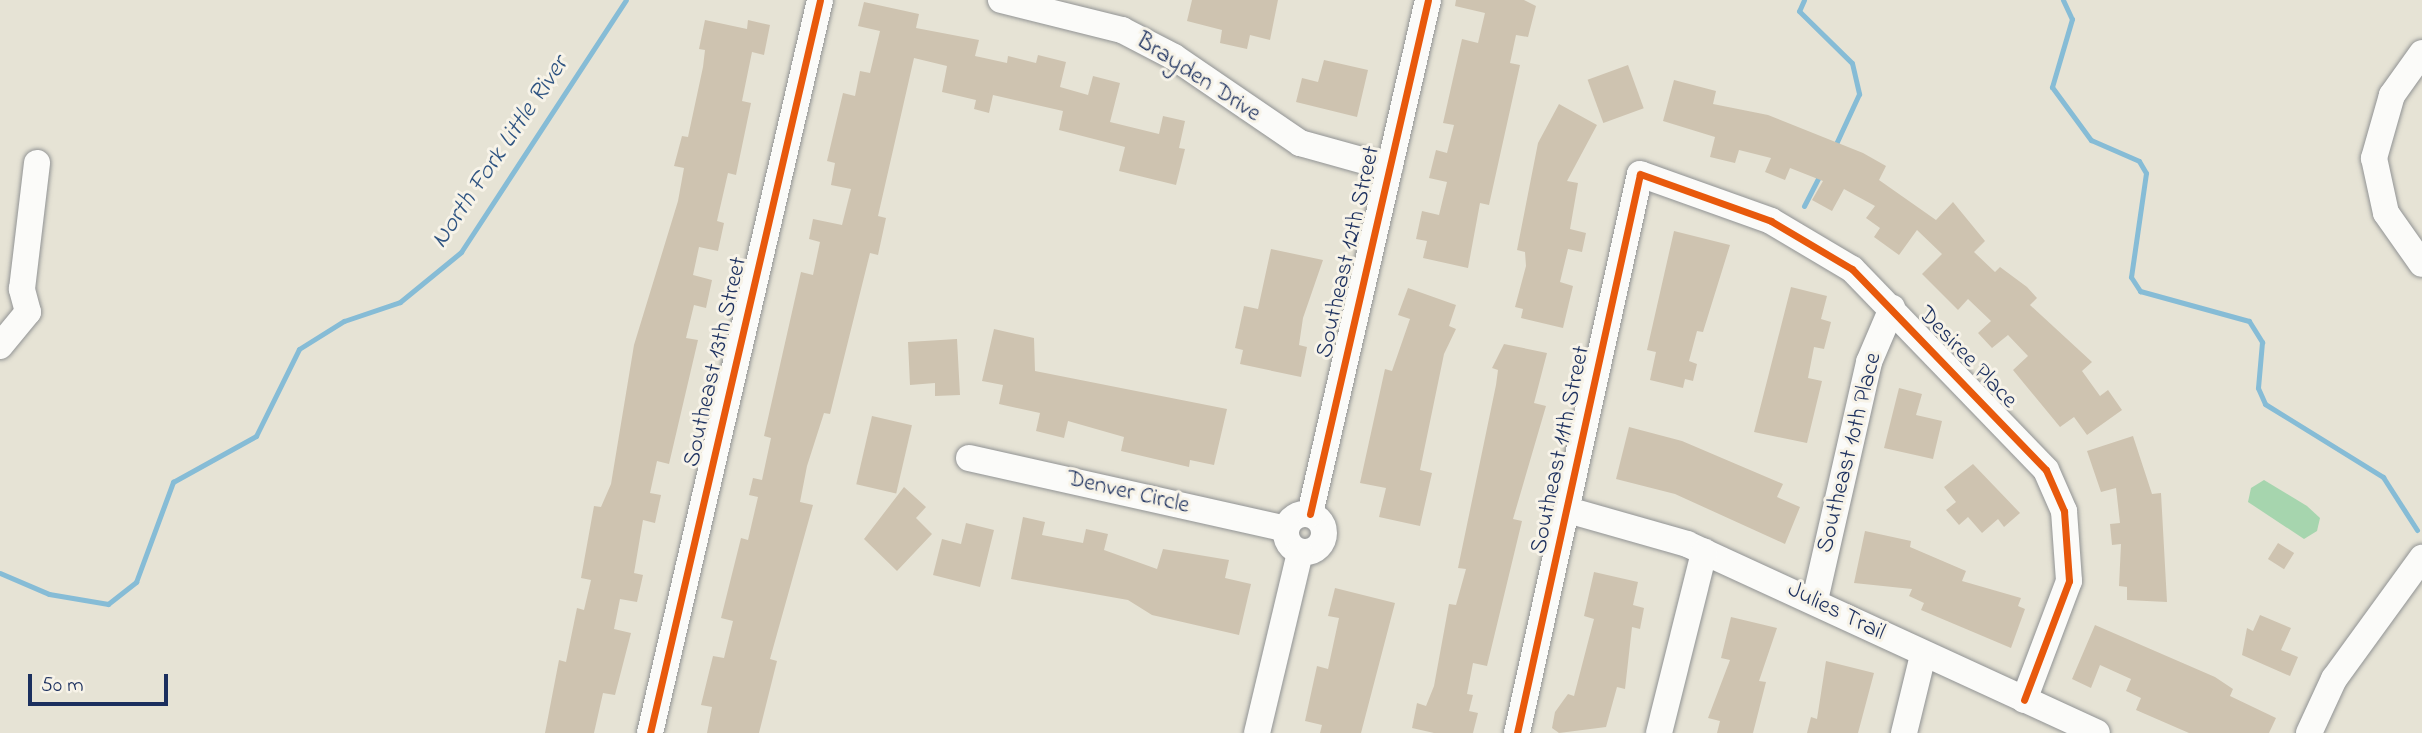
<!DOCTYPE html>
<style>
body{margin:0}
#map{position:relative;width:2422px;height:733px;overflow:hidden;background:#e6e3d5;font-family:"Indie Flower",sans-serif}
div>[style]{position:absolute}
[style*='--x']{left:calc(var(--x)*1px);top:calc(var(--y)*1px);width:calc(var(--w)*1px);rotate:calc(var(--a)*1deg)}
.green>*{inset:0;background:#a6d5ae}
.stream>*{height:5px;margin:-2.5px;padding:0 2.5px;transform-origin:2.5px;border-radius:2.5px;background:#86bcd6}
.building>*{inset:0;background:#cec3b0;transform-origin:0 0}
.roads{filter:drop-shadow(0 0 2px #919394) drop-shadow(0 0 2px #919394)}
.minor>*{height:26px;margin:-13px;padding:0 13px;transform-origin:13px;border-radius:13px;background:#fbfbf9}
.minor>.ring{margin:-13px;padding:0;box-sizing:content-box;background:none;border:26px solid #fbfbf9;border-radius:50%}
.cycleway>*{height:7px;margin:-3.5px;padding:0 3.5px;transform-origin:3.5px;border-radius:3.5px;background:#e8590c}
span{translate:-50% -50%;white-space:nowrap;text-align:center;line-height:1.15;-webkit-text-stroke:6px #f7f3e8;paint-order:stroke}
.street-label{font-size:24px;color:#1b2f5e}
.water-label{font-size:26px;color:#2f5482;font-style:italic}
.scale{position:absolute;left:28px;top:674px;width:140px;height:32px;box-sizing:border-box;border:4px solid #1b2f5e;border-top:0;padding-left:9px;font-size:21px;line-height:24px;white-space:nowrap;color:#1b2f5e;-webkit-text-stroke:5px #f7f3e8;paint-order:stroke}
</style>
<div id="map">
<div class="green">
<div style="clip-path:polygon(2264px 480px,2307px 506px,2320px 518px,2317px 531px,2304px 539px,2248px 502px,2251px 488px)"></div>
</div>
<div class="stream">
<div style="--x:1804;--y:0;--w:12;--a:114"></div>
<div style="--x:1799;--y:11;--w:74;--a:44.5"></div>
<div style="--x:1852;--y:63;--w:32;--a:77"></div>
<div style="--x:1859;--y:94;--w:60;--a:114.8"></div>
<div style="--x:2063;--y:0;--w:21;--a:65"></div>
<div style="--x:2072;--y:19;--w:71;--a:106.4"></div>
<div style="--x:2052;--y:87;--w:66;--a:53.7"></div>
<div style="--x:2091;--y:140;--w:52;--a:23.6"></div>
<div style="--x:2139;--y:161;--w:14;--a:60"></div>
<div style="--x:2146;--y:173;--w:105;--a:98.2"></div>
<div style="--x:2131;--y:277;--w:17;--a:57"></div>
<div style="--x:2140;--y:291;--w:113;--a:15.4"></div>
<div style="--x:2249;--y:321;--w:25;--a:58"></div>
<div style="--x:2262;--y:342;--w:46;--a:95"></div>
<div style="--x:2258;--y:388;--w:17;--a:66"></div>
<div style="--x:2265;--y:404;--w:139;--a:31.7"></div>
<div style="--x:2383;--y:477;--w:63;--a:57.3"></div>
<div style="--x:1804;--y:206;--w:35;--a:-63"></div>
<div style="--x:0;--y:573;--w:53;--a:23.2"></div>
<div style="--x:49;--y:594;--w:60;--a:9.6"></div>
<div style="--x:108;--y:604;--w:36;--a:-38"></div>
<div style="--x:136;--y:582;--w:107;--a:-69.7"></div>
<div style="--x:173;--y:482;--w:95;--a:-29"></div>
<div style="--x:256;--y:436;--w:97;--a:-63.7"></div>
<div style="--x:299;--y:349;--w:53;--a:-31.9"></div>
<div style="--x:344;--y:321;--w:59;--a:-18.7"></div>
<div style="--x:400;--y:302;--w:79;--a:-39.3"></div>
<div style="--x:461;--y:252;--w:301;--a:-56.8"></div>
</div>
<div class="building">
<div style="clip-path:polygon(1192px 0,1278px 0,1270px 40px,1250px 35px,1247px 49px,1220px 43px,1222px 30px,1187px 21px)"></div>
<div style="clip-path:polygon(1456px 0,1524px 0,1536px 6px,1528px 37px,1516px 35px,1510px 63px,1520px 65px,1489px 205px,1480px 203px,1468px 268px,1423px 258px,1427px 241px,1416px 239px,1422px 211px,1439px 215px,1447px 182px,1429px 178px,1436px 150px,1447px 153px,1454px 125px,1443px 123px,1462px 39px,1478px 43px,1485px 13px,1455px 6px)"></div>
<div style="clip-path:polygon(864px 2px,919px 14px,916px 28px,979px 40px,975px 56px,1007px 63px,1008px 56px,1036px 63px,1038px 55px,1066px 62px,1060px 87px,1088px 95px,1093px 76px,1120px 83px,1110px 122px,1159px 134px,1163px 116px,1185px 121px,1179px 148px,1185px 149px,1176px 185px,1119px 171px,1125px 147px,1059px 130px,1063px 111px,993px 95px,989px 113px,974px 109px,976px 100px,942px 92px,947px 66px,914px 58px,878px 216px,886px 218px,878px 255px,870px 253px,830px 414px,824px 413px,807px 466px,800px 502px,813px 505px,770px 659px,777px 661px,759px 733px,707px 733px,712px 707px,701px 705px,713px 656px,724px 658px,733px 621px,721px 618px,741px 538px,748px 540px,758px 497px,749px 495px,753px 478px,762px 480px,771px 438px,764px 436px,801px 272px,813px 275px,820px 242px,809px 239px,813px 219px,842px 225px,851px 189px,831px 185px,835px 163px,827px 161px,843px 93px,855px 96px,860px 71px,870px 73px,880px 31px,858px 26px)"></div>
<div style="clip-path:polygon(705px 20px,747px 29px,748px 20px,770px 25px,764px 55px,752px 52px,742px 101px,751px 103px,736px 175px,728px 173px,717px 221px,724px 223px,718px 251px,699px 247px,693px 275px,712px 280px,706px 308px,694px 305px,686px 338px,698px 340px,669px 464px,657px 461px,650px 493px,661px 495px,655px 523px,643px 520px,634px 573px,643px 575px,637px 602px,620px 599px,614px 629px,631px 633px,615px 695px,603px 693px,594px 733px,545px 733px,559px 660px,566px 662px,577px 608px,584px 610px,591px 580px,581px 578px,594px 506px,601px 507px,611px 484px,634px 345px,678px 201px,684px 168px,674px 166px,682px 136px,688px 137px,703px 67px,705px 50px,699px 49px)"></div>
<div style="clip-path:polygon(1324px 60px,1368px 70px,1357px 117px,1296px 102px,1302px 78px,1318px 82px)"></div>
<div style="left:1628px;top:65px;width:46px;height:43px;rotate:70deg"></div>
<div style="clip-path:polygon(1674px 80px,1716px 91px,1713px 104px,1768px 115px,1863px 153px,1886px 166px,1879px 180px,1936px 220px,1953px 202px,1985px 241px,1974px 252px,1995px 272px,2000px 267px,2027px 287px,2037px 298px,2030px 305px,2092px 362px,2082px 371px,2100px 396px,2108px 390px,2122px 410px,2087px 435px,2074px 417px,2060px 427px,2013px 370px,2028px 356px,2008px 335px,1992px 348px,1978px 333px,1991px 321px,1968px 299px,1958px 310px,1922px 274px,1942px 254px,1917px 230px,1899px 255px,1874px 237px,1880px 228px,1866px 218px,1875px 206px,1844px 189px,1832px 211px,1812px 200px,1823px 181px,1790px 168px,1785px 180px,1765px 172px,1771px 158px,1739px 150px,1735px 163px,1710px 157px,1715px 137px,1663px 121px)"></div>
<div style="clip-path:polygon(1559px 104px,1597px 125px,1567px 181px,1578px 183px,1570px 229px,1586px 233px,1582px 252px,1568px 249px,1560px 282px,1573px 286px,1563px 328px,1521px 318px,1523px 309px,1515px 307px,1526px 266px,1525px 252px,1517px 250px,1538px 143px)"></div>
<div style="clip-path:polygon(1674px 231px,1730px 245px,1703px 332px,1697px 331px,1689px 361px,1697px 364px,1693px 381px,1685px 379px,1683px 388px,1650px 380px,1656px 352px,1647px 350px)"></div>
<div style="clip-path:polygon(1271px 249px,1323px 260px,1303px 318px,1299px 345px,1307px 347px,1301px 377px,1240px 364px,1243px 350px,1235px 348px,1244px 306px,1258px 309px)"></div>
<div style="clip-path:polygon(1791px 287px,1827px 296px,1821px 319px,1831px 322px,1824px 349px,1814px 347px,1808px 378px,1822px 381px,1807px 443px,1754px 432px)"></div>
<div style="clip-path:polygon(1408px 288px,1456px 305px,1449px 326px,1456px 329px,1444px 354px,1420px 470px,1432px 473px,1420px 526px,1379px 517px,1386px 488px,1360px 483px,1385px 369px,1392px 371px,1410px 319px,1398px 315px)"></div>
<div style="clip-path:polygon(994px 329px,1034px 338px,1035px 371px,1227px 409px,1214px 465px,1190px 460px,1189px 467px,1121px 451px,1124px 437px,1068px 421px,1064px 438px,1036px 431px,1040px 413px,999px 404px,1003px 385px,982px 381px)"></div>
<div style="clip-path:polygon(957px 339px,960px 395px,935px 396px,935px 383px,910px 385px,908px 342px)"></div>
<div style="clip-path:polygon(1504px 344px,1547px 353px,1534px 403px,1546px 406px,1513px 519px,1522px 521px,1487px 666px,1473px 663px,1467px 694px,1473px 695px,1469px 711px,1478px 713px,1473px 733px,1434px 733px,1412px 728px,1417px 703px,1426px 706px,1434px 686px,1449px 604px,1456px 605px,1466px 569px,1458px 568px,1496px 385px,1498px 370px,1492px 368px)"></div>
<div style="clip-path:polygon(1899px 388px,1922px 394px,1916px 415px,1942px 421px,1933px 459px,1884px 448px)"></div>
<div style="left:872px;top:416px;width:41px;height:70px;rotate:13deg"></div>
<div style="clip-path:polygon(1629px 427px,1682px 441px,1783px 484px,1777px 497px,1800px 507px,1785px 544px,1675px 494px,1616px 479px)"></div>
<div style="clip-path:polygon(2133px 436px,2152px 494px,2161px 493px,2167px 602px,2127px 600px,2127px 587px,2119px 586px,2121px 544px,2112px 545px,2110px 524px,2120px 523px,2116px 488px,2101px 492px,2087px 451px)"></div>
<div style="clip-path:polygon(1973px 464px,2020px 513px,2004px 527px,1998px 519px,1982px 533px,1968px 517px,1959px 525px,1946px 510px,1956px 502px,1944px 487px)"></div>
<div style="clip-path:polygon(904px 487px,926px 507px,916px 518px,932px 534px,897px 571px,864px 539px)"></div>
<div style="clip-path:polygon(1023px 517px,1045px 522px,1042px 535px,1083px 543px,1086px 529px,1108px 534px,1104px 550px,1157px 569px,1163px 549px,1229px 560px,1225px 578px,1251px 584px,1239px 635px,1152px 615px,1128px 600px,1011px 579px)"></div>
<div style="clip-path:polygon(966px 523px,994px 530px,980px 587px,933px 575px,942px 539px,961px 544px)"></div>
<div style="clip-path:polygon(1865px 531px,1911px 541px,1910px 547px,1966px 571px,1962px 581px,2021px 598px,2018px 606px,2025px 609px,2011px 648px,1921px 610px,1924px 603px,1909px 596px,1912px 589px,1854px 583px)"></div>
<div style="left:2278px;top:543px;width:19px;height:19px;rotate:32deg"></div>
<div style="clip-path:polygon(1594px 572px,1638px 582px,1633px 605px,1644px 608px,1640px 629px,1632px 627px,1625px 689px,1617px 687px,1606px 727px,1559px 733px,1552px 728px,1555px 712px,1568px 694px,1574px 696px,1594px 619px,1584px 616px)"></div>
<div style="clip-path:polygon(1335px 588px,1395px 603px,1361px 733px,1320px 733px,1322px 725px,1305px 721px,1317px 666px,1328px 669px,1339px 618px,1328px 616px)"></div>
<div style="clip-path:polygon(2260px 615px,2291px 628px,2281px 650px,2298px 657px,2290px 676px,2242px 655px,2247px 628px,2253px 631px)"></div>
<div style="clip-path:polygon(1731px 617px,1777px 628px,1759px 681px,1766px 682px,1753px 733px,1717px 733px,1720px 721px,1708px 718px,1730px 660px,1721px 658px)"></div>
<div style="clip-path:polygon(2095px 625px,2215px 677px,2233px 689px,2230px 696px,2276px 718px,2269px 733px,2189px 733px,2136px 710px,2141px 698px,2126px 691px,2131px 679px,2100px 665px,2091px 688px,2072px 679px)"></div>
<div style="clip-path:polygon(1826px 661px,1874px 673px,1858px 733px,1807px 733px,1811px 717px,1817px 719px)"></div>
</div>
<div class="roads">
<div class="minor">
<div style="--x:1001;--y:0;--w:125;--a:13.9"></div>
<div style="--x:1122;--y:30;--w:59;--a:27.4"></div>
<div style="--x:1174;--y:57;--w:153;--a:34.3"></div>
<div style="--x:1300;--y:143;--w:93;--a:15.5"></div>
<div style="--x:2422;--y:53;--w:52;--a:125.5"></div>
<div style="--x:2392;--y:95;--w:66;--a:105.9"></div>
<div style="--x:2374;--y:158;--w:56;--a:77.7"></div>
<div style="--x:2386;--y:213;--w:62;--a:54.8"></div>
<div style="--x:0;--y:346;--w:44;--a:-50.5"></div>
<div style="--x:28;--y:312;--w:24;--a:-105"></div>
<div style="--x:22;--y:289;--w:127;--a:-83.2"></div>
<div style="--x:969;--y:458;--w:325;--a:12.6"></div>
<div style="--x:1568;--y:510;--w:124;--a:15.9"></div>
<div style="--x:1687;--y:544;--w:451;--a:24.7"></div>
<div class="ring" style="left:1286px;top:514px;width:12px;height:12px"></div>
<div style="--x:1310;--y:514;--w:527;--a:-77.07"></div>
<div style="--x:1815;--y:600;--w:244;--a:-77.2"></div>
<div style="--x:1869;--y:362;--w:59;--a:-66.9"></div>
<div style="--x:650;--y:733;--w:752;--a:-76.94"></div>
<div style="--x:1257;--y:733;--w:186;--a:-76.6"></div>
<div style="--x:1517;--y:733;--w:572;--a:-77.59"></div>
<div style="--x:1640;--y:174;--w:139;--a:19.7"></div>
<div style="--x:1771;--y:221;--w:94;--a:30.7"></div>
<div style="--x:1852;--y:269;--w:279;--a:46"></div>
<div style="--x:2046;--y:470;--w:45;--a:66.3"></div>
<div style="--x:2064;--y:511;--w:70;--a:85.9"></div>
<div style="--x:2069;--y:581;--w:127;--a:110.7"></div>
<div style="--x:1659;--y:733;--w:187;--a:-76"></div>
<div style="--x:1904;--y:733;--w:80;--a:-76.3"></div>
<div style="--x:2309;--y:733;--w:60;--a:-65.2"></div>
<div style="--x:2334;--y:679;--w:150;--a:-54"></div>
</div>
</div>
<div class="cycleway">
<div style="--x:1310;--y:514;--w:527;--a:-77.07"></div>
<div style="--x:650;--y:733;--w:752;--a:-76.94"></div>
<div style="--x:1517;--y:733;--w:572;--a:-77.59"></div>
<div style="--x:1640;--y:174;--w:139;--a:19.7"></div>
<div style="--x:1771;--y:221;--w:94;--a:30.7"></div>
<div style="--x:1852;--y:269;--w:279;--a:46"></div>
<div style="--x:2046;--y:470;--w:45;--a:66.3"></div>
<div style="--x:2064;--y:511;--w:70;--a:85.9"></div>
<div style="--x:2069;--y:581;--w:127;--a:110.7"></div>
</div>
<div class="street-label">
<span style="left:1198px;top:78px;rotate:33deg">Brayden Drive</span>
<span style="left:1349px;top:252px;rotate:-77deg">Southeast 12th Street</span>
<span style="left:1967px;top:358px;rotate:46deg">Desiree Place</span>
<span style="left:716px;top:362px;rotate:-77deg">Southeast 13th Street</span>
<span style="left:1561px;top:450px;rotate:-78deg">Southeast 11th Street</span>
<span style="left:1850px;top:453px;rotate:-76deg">Southeast 10th Place</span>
<span style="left:1128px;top:493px;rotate:13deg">Denver Circle</span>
<span style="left:1836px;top:612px;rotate:26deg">Julies Trail</span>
</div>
<div class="water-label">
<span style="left:501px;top:153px;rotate:-56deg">North Fork Little River</span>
</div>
<div class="scale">50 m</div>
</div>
